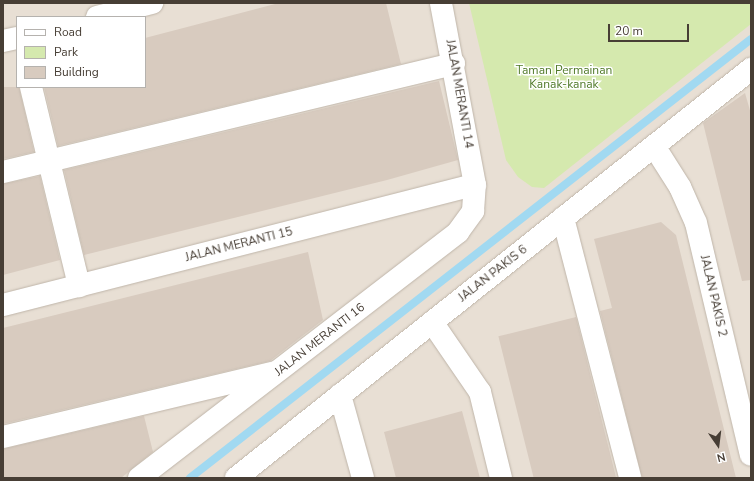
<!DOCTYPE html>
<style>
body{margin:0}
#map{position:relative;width:754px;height:481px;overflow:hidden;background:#f3eee6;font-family:"Nunito Sans",sans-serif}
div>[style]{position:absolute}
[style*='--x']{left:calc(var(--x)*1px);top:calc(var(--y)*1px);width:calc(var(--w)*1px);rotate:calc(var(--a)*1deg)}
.residential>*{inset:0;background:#e8dfd4}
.green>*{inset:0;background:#d5e9ae}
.stream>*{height:8px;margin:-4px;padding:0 4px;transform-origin:4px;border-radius:4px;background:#a1d9f1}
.building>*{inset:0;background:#d8cbbf;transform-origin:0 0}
.roads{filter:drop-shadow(0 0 1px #bfb5a9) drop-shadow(0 0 1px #bfb5a9)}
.minor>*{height:22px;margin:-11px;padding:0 11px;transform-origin:11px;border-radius:11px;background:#fff}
span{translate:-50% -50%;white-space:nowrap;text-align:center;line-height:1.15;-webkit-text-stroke:3px #fff;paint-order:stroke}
.park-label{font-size:12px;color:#4f7927}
.street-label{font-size:12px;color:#473e35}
.frame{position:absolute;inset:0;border:4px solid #473e35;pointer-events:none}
.legend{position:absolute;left:16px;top:16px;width:130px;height:72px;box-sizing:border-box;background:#fff;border:1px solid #b5b2ae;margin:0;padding:5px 7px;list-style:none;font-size:12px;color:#473e35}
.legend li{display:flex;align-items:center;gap:8px;height:20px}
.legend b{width:20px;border:1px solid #b5b2ae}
.north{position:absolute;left:698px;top:425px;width:40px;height:40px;-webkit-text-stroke:3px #fff;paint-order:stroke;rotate:166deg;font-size:11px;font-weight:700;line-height:16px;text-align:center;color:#473e35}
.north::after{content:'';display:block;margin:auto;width:14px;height:18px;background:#473e35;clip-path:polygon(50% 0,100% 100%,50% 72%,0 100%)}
.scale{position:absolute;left:608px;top:24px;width:81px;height:18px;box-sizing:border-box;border:2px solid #473e35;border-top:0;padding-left:5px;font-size:12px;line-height:14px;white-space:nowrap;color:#473e35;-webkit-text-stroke:3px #fff;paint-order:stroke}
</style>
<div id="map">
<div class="residential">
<div style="clip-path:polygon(evenodd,3px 3px,751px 3px,751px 478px,3px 478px,3px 3px,17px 17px,145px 17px,145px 87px,17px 87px,17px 17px)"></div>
</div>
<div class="green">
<div style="clip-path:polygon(469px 3px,751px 3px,751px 24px,544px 188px,532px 187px,518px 177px,506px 160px)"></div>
</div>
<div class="stream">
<div style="--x:190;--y:478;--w:712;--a:-38.04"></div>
</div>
<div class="building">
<div style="clip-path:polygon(279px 3px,386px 3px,401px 64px,58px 146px,44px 87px,145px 87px,145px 38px)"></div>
<div style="clip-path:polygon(439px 81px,458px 160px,387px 180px,84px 255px,64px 170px)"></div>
<div style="clip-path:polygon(3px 87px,19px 87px,34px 152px,3px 159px)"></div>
<div style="clip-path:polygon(745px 93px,751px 114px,751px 280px,742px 281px,703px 123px)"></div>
<div style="clip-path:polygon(40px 176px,60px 260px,3px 275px,3px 184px)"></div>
<div style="clip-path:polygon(661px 222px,676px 235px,736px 478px,642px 478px,600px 311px,612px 308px,594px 239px)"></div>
<div style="clip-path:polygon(308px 252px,323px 320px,270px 361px,3px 424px,3px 328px)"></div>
<div style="left:576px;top:317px;width:166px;height:80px;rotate:76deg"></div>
<div style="clip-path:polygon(462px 411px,480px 478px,396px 478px,384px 432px)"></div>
<div style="clip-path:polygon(144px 416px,153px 452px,121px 478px,3px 478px,3px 449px)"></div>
</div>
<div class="roads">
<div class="minor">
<div style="--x:97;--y:17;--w:57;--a:-14.3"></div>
<div style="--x:3;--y:41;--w:14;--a:-12"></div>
<div style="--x:31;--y:87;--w:205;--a:76.4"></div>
<div style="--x:654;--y:146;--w:49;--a:57.6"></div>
<div style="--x:680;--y:187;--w:39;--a:66"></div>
<div style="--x:696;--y:223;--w:238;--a:76.7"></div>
<div style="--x:3;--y:172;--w:464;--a:-13.5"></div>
<div style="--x:563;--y:218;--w:268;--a:75.5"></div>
<div style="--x:3;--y:305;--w:487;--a:-14.3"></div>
<div style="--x:432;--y:322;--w:85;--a:55.6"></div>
<div style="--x:480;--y:392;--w:89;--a:76.3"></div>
<div style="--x:340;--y:395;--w:86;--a:74.5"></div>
<div style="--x:3;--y:437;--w:277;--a:-13.4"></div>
<div style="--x:139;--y:478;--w:403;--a:-37.6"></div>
<div style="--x:458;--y:232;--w:26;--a:-54"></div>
<div style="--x:473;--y:211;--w:26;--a:-86"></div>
<div style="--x:475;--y:185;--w:185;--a:-100.6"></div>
<div style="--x:236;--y:478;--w:658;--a:-38.46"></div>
</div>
</div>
<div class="park-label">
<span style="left:564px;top:78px">Taman Permainan<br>Kanak-kanak</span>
</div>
<div class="street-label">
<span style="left:459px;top:94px;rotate:80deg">JALAN MERANTI 14</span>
<span style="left:239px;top:245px;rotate:-14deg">JALAN MERANTI 15</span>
<span style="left:493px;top:274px;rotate:-38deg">JALAN PAKIS 6</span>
<span style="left:713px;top:296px;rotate:77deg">JALAN PAKIS 2</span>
<span style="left:320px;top:340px;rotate:-38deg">JALAN MERANTI 16</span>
</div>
<div class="frame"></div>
<ul class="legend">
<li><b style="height:5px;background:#fff"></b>Road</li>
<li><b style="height:11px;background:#d5e9ae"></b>Park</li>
<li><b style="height:11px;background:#d8cbbf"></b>Building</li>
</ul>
<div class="north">N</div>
<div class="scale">20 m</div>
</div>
